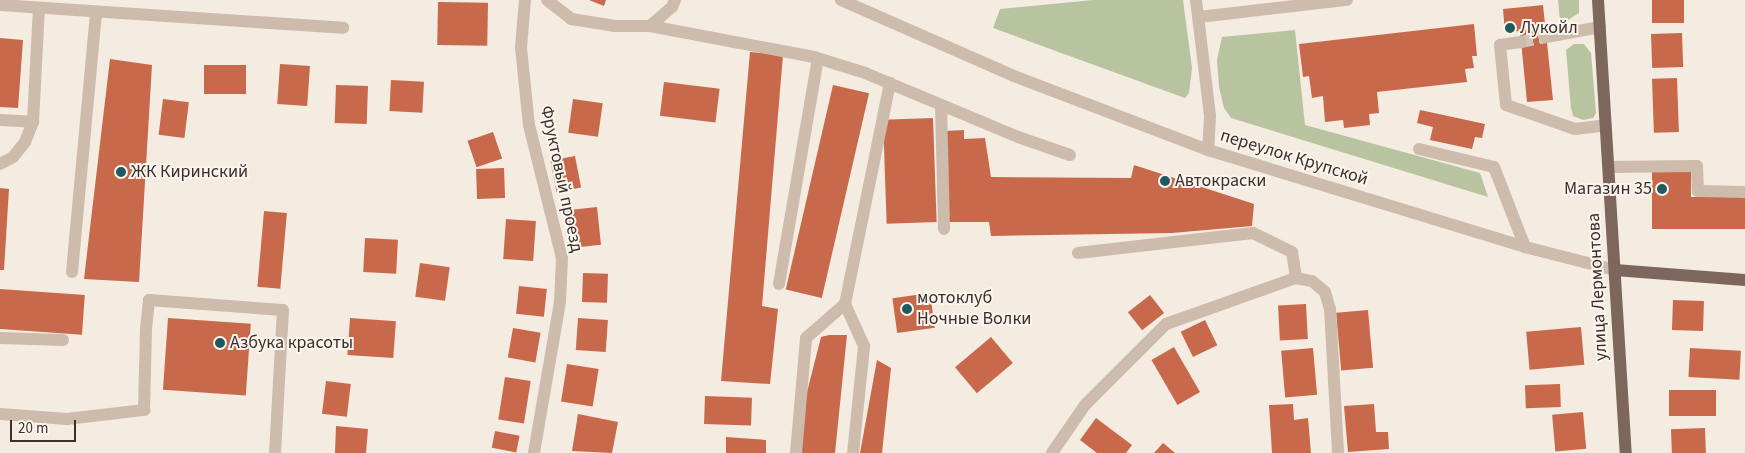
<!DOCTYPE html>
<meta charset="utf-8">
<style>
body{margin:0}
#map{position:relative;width:1745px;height:453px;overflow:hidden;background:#f4ebe1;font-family:"Source Sans 3",sans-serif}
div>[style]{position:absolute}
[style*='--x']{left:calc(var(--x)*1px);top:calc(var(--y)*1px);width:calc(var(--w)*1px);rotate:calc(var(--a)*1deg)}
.green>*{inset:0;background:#b8c4a0}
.building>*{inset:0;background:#c8694b;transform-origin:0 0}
.minor-tunnel>*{height:12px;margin-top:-6px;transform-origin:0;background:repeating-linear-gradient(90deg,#cfc6bd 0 12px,transparent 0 18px)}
.minor>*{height:12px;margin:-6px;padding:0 6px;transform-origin:6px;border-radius:6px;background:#cdbbac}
.major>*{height:12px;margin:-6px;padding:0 6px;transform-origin:6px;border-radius:6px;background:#7d675c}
.dots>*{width:14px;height:14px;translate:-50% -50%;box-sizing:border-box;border:2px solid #fbf5ee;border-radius:50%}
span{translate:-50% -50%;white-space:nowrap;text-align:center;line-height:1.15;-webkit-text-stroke:4px #fbf5ee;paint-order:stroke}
.poi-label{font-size:18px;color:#3b302b}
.left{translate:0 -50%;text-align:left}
.right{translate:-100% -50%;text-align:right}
.street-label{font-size:18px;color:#3b302b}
.scale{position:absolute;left:10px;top:420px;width:66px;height:22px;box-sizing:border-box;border:2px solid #3b302b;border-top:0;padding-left:6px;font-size:15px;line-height:18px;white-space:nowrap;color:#3b302b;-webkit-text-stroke:4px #fbf5ee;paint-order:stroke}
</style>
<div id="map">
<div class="green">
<div style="clip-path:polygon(1093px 0,1183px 0,1192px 68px,1189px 93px,1185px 98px,993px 28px,1000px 9px)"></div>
<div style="clip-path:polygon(1558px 0,1579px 0,1579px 13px,1568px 20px,1560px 21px)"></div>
<div style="clip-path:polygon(1295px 30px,1305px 125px,1480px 173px,1488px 197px,1231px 118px,1224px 108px,1219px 87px,1217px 60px,1222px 37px)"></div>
<div style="clip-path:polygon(1574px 44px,1584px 44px,1591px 53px,1596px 113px,1593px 118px,1583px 120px,1573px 116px,1571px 108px,1566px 50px)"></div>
</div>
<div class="building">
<div style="clip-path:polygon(589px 0,606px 0,604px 6px)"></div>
<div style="left:1652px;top:0;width:32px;height:23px"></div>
<div style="left:438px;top:2px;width:50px;height:43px;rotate:1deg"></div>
<div style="clip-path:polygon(1543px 5px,1553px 100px,1527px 102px,1520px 31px,1505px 33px,1503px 9px)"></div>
<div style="clip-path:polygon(1474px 24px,1477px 56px,1472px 56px,1474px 68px,1465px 69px,1467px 82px,1377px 92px,1379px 113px,1369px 114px,1370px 125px,1344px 128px,1343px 120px,1325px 122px,1323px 96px,1312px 98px,1309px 76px,1303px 77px,1299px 44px)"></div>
<div style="left:1682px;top:33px;width:34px;height:31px;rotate:88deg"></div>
<div style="clip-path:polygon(0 38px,23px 40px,18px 108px,0 107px)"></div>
<div style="clip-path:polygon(750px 52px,783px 55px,762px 306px,778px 309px,770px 384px,721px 381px)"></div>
<div style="clip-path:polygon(110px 59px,152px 65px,139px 282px,84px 279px)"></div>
<div style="left:280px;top:64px;width:30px;height:40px;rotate:4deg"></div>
<div style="left:204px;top:65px;width:42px;height:29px"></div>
<div style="left:1677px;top:78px;width:54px;height:25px;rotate:88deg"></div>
<div style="left:391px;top:80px;width:33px;height:31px;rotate:3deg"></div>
<div style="left:664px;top:82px;width:56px;height:34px;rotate:7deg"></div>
<div style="left:336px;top:85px;width:32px;height:38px;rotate:2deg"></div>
<div style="left:833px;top:85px;width:37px;height:210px;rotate:13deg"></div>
<div style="left:163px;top:99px;width:26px;height:36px;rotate:7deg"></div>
<div style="left:573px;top:99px;width:30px;height:34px;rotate:8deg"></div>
<div style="clip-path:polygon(1420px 110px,1485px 124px,1482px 138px,1475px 137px,1472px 149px,1430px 140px,1433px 127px,1417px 123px)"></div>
<div style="left:933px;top:118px;width:104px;height:50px;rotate:88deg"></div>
<div style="clip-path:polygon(964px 130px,964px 139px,985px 138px,991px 177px,1131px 178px,1134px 165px,1254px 204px,1252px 226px,1172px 233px,991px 236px,989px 222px,949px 222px,945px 131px)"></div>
<div style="left:493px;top:132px;width:28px;height:27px;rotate:71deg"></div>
<div style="left:575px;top:156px;width:32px;height:25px;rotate:79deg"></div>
<div style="left:504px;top:168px;width:30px;height:28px;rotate:88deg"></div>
<div style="clip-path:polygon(1652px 171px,1691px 171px,1691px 197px,1745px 197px,1745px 229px,1652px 229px)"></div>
<div style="clip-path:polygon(0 188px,9px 189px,4px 270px,0 270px)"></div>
<div style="left:597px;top:207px;width:38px;height:30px;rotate:84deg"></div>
<div style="left:264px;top:211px;width:23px;height:76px;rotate:5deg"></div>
<div style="left:506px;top:219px;width:30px;height:40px;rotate:4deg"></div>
<div style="left:365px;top:238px;width:33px;height:34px;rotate:3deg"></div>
<div style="left:420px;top:263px;width:30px;height:34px;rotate:8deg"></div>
<div style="left:583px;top:273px;width:25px;height:29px;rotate:2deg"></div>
<div style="left:519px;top:286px;width:28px;height:28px;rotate:6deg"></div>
<div style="left:0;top:289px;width:85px;height:40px;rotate:4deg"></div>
<div style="left:930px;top:293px;width:35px;height:38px;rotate:82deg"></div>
<div style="left:1150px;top:295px;width:23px;height:28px;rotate:52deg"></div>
<div style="left:1673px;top:300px;width:31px;height:30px;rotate:2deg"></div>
<div style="left:1306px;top:304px;width:35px;height:28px;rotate:87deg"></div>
<div style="left:1368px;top:310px;width:58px;height:32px;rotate:85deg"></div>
<div style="left:168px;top:318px;width:83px;height:72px;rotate:4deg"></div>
<div style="left:350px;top:318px;width:46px;height:37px;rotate:4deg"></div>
<div style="left:578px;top:318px;width:30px;height:32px;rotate:4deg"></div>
<div style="left:1205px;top:320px;width:28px;height:27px;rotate:64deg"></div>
<div style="left:1581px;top:327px;width:38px;height:55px;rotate:85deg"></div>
<div style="left:513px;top:328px;width:28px;height:30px;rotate:10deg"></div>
<div style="clip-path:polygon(829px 335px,847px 335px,835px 453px,801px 453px,806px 396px,821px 337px)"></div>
<div style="left:991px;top:337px;width:34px;height:47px;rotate:50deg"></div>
<div style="left:1174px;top:347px;width:52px;height:26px;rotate:60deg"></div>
<div style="left:1313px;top:348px;width:47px;height:32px;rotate:85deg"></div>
<div style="left:1690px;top:348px;width:51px;height:29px;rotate:3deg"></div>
<div style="clip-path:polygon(877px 360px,891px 368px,882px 453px,860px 453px)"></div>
<div style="left:567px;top:364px;width:32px;height:38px;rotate:9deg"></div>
<div style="left:505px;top:377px;width:26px;height:43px;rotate:9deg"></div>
<div style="left:326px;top:381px;width:25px;height:33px;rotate:7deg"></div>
<div style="left:1560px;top:384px;width:23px;height:35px;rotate:88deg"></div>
<div style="left:1716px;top:390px;width:26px;height:47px;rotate:90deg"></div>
<div style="left:705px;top:396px;width:47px;height:28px;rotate:2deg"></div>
<div style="clip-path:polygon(1293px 404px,1294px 420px,1308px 418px,1311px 453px,1272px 453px,1269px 405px)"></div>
<div style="clip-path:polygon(1374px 404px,1376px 432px,1388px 432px,1389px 449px,1348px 452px,1344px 406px)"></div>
<div style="left:1583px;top:412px;width:37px;height:31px;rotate:85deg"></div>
<div style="clip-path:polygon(578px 414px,618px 422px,612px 453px,572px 451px)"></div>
<div style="clip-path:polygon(1096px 418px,1132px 445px,1126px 453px,1097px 453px,1080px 440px)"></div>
<div style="clip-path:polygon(336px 426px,368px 429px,366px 453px,335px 453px)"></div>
<div style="left:1705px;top:428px;width:25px;height:34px;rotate:88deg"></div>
<div style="left:495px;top:431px;width:25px;height:17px;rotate:11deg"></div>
<div style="clip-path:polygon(726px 437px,766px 440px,766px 453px,726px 453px)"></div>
<div style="clip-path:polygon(1163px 443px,1175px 453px,1154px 453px)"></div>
</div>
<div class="minor-tunnel">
<div style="--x:1521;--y:42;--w:25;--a:-11"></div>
</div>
<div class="minor">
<div style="--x:525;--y:0;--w:48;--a:94.8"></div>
<div style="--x:521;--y:48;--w:77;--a:84.1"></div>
<div style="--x:529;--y:125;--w:137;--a:76.1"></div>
<div style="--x:562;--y:258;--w:44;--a:92.6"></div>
<div style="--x:560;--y:302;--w:153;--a:99.8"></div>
<div style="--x:547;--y:0;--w:31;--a:38"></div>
<div style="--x:571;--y:19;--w:45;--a:9"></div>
<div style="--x:615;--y:26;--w:35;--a:0"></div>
<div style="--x:650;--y:26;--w:29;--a:-41"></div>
<div style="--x:672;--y:7;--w:8;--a:-67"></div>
<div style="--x:841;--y:0;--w:189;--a:23.7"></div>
<div style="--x:1014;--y:76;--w:208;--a:20.9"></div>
<div style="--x:1208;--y:150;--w:332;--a:17"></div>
<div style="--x:1525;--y:247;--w:93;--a:14.3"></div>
<div style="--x:1196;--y:0;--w:117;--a:83.1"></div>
<div style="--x:1210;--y:116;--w:34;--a:93"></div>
<div style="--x:0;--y:5;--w:344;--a:3.8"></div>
<div style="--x:1199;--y:17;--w:149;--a:-6.6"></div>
<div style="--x:650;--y:26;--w:167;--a:10.7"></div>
<div style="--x:814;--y:57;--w:53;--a:17.4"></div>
<div style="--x:865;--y:73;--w:166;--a:22.7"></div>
<div style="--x:1018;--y:137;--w:55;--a:19.1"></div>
<div style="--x:1546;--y:37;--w:55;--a:-10.5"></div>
<div style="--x:1521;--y:42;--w:21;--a:172"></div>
<div style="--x:1500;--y:45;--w:60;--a:84.3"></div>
<div style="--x:1506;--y:105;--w:73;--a:19.2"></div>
<div style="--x:1575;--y:129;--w:31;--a:-7"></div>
<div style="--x:941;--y:105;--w:124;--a:88.6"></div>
<div style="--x:0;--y:120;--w:33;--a:3"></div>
<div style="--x:1419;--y:149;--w:77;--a:13.5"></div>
<div style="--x:1494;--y:167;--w:86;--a:68.8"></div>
<div style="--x:0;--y:164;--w:15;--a:-28"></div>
<div style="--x:13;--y:157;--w:19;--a:-51"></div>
<div style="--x:25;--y:142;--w:22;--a:-68"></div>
<div style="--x:33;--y:122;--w:114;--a:-87"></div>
<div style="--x:1609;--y:167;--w:88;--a:-0.7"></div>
<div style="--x:1697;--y:166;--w:25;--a:88"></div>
<div style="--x:1698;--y:191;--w:47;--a:1.2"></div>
<div style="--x:1078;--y:253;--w:176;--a:-6.5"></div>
<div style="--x:1253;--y:233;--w:43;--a:26"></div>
<div style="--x:1292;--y:252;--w:26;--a:81"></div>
<div style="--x:72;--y:272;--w:261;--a:-84.7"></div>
<div style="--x:779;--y:284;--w:229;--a:-80.2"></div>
<div style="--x:0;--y:338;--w:63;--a:1.8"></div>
<div style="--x:0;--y:414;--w:67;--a:4.3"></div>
<div style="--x:67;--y:419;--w:78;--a:-6.7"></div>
<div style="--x:144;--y:410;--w:81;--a:-88.6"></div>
<div style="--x:146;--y:329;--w:29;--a:-84"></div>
<div style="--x:149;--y:300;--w:134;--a:4.3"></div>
<div style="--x:283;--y:310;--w:143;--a:93.2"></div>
<div style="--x:796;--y:453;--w:115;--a:-85"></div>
<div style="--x:806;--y:338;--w:52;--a:-41.1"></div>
<div style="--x:853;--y:453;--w:108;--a:-84.1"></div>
<div style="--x:864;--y:346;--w:46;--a:-114.3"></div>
<div style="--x:845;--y:304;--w:226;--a:-78.5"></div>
<div style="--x:1052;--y:453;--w:58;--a:-55.5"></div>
<div style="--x:1085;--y:405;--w:115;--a:-45"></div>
<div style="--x:1166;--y:324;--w:138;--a:-19.5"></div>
<div style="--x:1296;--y:278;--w:16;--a:11"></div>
<div style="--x:1312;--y:281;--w:17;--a:40"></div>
<div style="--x:1325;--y:292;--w:18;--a:74"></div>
<div style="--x:1330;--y:309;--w:144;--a:86.8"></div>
</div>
<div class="major">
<div style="--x:1598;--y:0;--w:454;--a:86.5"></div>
<div style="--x:1615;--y:270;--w:130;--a:4.4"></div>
</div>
<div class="dots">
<div style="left:1510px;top:28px;background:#1f5a5e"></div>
<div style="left:121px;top:172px;background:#1f5a5e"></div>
<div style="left:1165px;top:181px;background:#1f5a5e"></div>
<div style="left:1662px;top:189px;background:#1f5a5e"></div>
<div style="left:907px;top:309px;background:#1f5a5e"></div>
<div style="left:220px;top:343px;background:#1f5a5e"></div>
</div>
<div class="poi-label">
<span class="left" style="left:1520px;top:28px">Лукойл</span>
<span class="left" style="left:131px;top:172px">ЖК Киринский</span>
<span class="left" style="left:1175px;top:181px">Автокраски</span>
<span class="right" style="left:1652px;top:189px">Магазин 35</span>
<span class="left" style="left:917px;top:309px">мотоклуб<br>Ночные Волки</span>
<span class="left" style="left:230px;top:343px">Азбука красоты</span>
</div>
<div class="street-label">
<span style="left:1294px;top:158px;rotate:17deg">переулок Крупской</span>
<span style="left:561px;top:179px;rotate:78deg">Фруктовый проезд</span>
<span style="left:1598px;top:287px;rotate:-93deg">улица Лермонтова</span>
</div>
<div class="scale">20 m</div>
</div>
